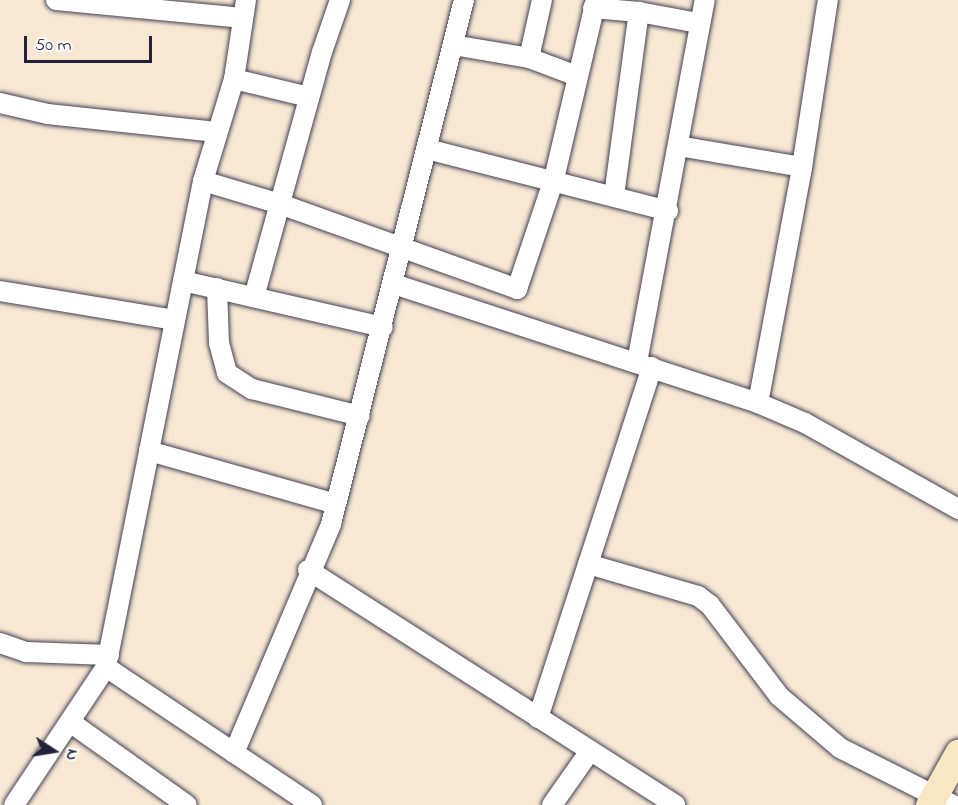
<!DOCTYPE html>
<style>
body{margin:0}
#map{position:relative;width:958px;height:805px;overflow:hidden;background:#f7e7d3;font-family:"Indie Flower",sans-serif}
div>[style]{position:absolute}
[style*='--x']{left:calc(var(--x)*1px);top:calc(var(--y)*1px);width:calc(var(--w)*1px);rotate:calc(var(--a)*1deg)}
.roads{filter:drop-shadow(0 0 2px #424052) drop-shadow(0 0 2px #424052)}
.street>*{height:20px;margin:-10px;padding:0 10px;transform-origin:10px;border-radius:10px;background:#fff}
.secondary>*{height:27px;margin:-13.5px;padding:0 13.5px;transform-origin:13.5px;border-radius:13.5px;background:#f9e7c3}
span{translate:-50% -50%;white-space:nowrap;text-align:center;line-height:1.15;-webkit-text-stroke:5px #fff;paint-order:stroke}
.north{position:absolute;left:24px;top:721px;width:60px;height:60px;-webkit-text-stroke:4px #fff;paint-order:stroke;rotate:102deg;font-size:16px;font-weight:700;line-height:24px;text-align:center;color:#22223b}
.north::after{content:'';display:block;margin:auto;width:21px;height:27px;background:#22223b;clip-path:polygon(50% 0,100% 100%,50% 72%,0 100%)}
.scale{position:absolute;left:24px;top:36px;width:128px;height:27px;box-sizing:border-box;border:3px solid #22223b;border-top:0;padding-left:8px;font-size:18px;line-height:21px;white-space:nowrap;color:#22223b;-webkit-text-stroke:4px #fff;paint-order:stroke}
</style>
<div id="map">
<div class="roads">
<div class="street">
<div style="--x:56;--y:0;--w:188;--a:5.5"></div>
<div style="--x:246;--y:0;--w:80;--a:98.6"></div>
<div style="--x:234;--y:79;--w:77;--a:13.5"></div>
<div style="--x:593;--y:8;--w:46;--a:5"></div>
<div style="--x:639;--y:12;--w:60;--a:10.6"></div>
<div style="--x:453;--y:45;--w:77;--a:9.7"></div>
<div style="--x:529;--y:58;--w:51;--a:20.6"></div>
<div style="--x:529;--y:58;--w:59;--a:-77.4"></div>
<div style="--x:234;--y:79;--w:107;--a:106.9"></div>
<div style="--x:203;--y:181;--w:102;--a:101.3"></div>
<div style="--x:183;--y:281;--w:205;--a:13"></div>
<div style="--x:0;--y:103;--w:49;--a:12.9"></div>
<div style="--x:48;--y:114;--w:169;--a:6.1"></div>
<div style="--x:678;--y:146;--w:126;--a:9.6"></div>
<div style="--x:427;--y:149;--w:249;--a:14.4"></div>
<div style="--x:203;--y:181;--w:80;--a:16.6"></div>
<div style="--x:280;--y:204;--w:252;--a:19.7"></div>
<div style="--x:517;--y:289;--w:116;--a:-71.4"></div>
<div style="--x:554;--y:179;--w:184;--a:-76.8"></div>
<div style="--x:614;--y:196;--w:186;--a:-82.3"></div>
<div style="--x:183;--y:281;--w:173;--a:101.3"></div>
<div style="--x:149;--y:451;--w:194;--a:15.8"></div>
<div style="--x:394;--y:284;--w:383;--a:18.1"></div>
<div style="--x:758;--y:403;--w:51;--a:23.1"></div>
<div style="--x:805;--y:423;--w:176;--a:29.3"></div>
<div style="--x:217;--y:288;--w:55;--a:87.9"></div>
<div style="--x:219;--y:343;--w:31;--a:75"></div>
<div style="--x:227;--y:373;--w:30;--a:33"></div>
<div style="--x:252;--y:389;--w:111;--a:14"></div>
<div style="--x:0;--y:291;--w:177;--a:9.4"></div>
<div style="--x:254;--y:297;--w:254;--a:-74.5"></div>
<div style="--x:322;--y:52;--w:55;--a:-70.9"></div>
<div style="--x:637;--y:362;--w:368;--a:-79.4"></div>
<div style="--x:758;--y:403;--w:240;--a:-79.4"></div>
<div style="--x:802;--y:167;--w:169;--a:-81.2"></div>
<div style="--x:588;--y:564;--w:115;--a:16.2"></div>
<div style="--x:698;--y:596;--w:15;--a:37"></div>
<div style="--x:710;--y:605;--w:114;--a:52.8"></div>
<div style="--x:779;--y:696;--w:80;--a:40.4"></div>
<div style="--x:840;--y:748;--w:127;--a:26.8"></div>
<div style="--x:308;--y:570;--w:436;--a:32.6"></div>
<div style="--x:0;--y:643;--w:28;--a:19"></div>
<div style="--x:26;--y:652;--w:83;--a:2.1"></div>
<div style="--x:106;--y:667;--w:220;--a:-78.7"></div>
<div style="--x:538;--y:718;--w:369;--a:-72"></div>
<div style="--x:70;--y:722;--w:143;--a:35.4"></div>
<div style="--x:234;--y:753;--w:249;--a:-67"></div>
<div style="--x:331;--y:524;--w:541;--a:-75.76"></div>
<div style="--x:14;--y:805;--w:166;--a:-56.3"></div>
<div style="--x:106;--y:667;--w:248;--a:33.8"></div>
<div style="--x:552;--y:805;--w:66;--a:-54.9"></div>
</div>
<div class="secondary">
<div style="--x:929;--y:805;--w:60;--a:-60.9"></div>
</div>
</div>
<div class="north">N</div>
<div class="scale">50 m</div>
</div>
